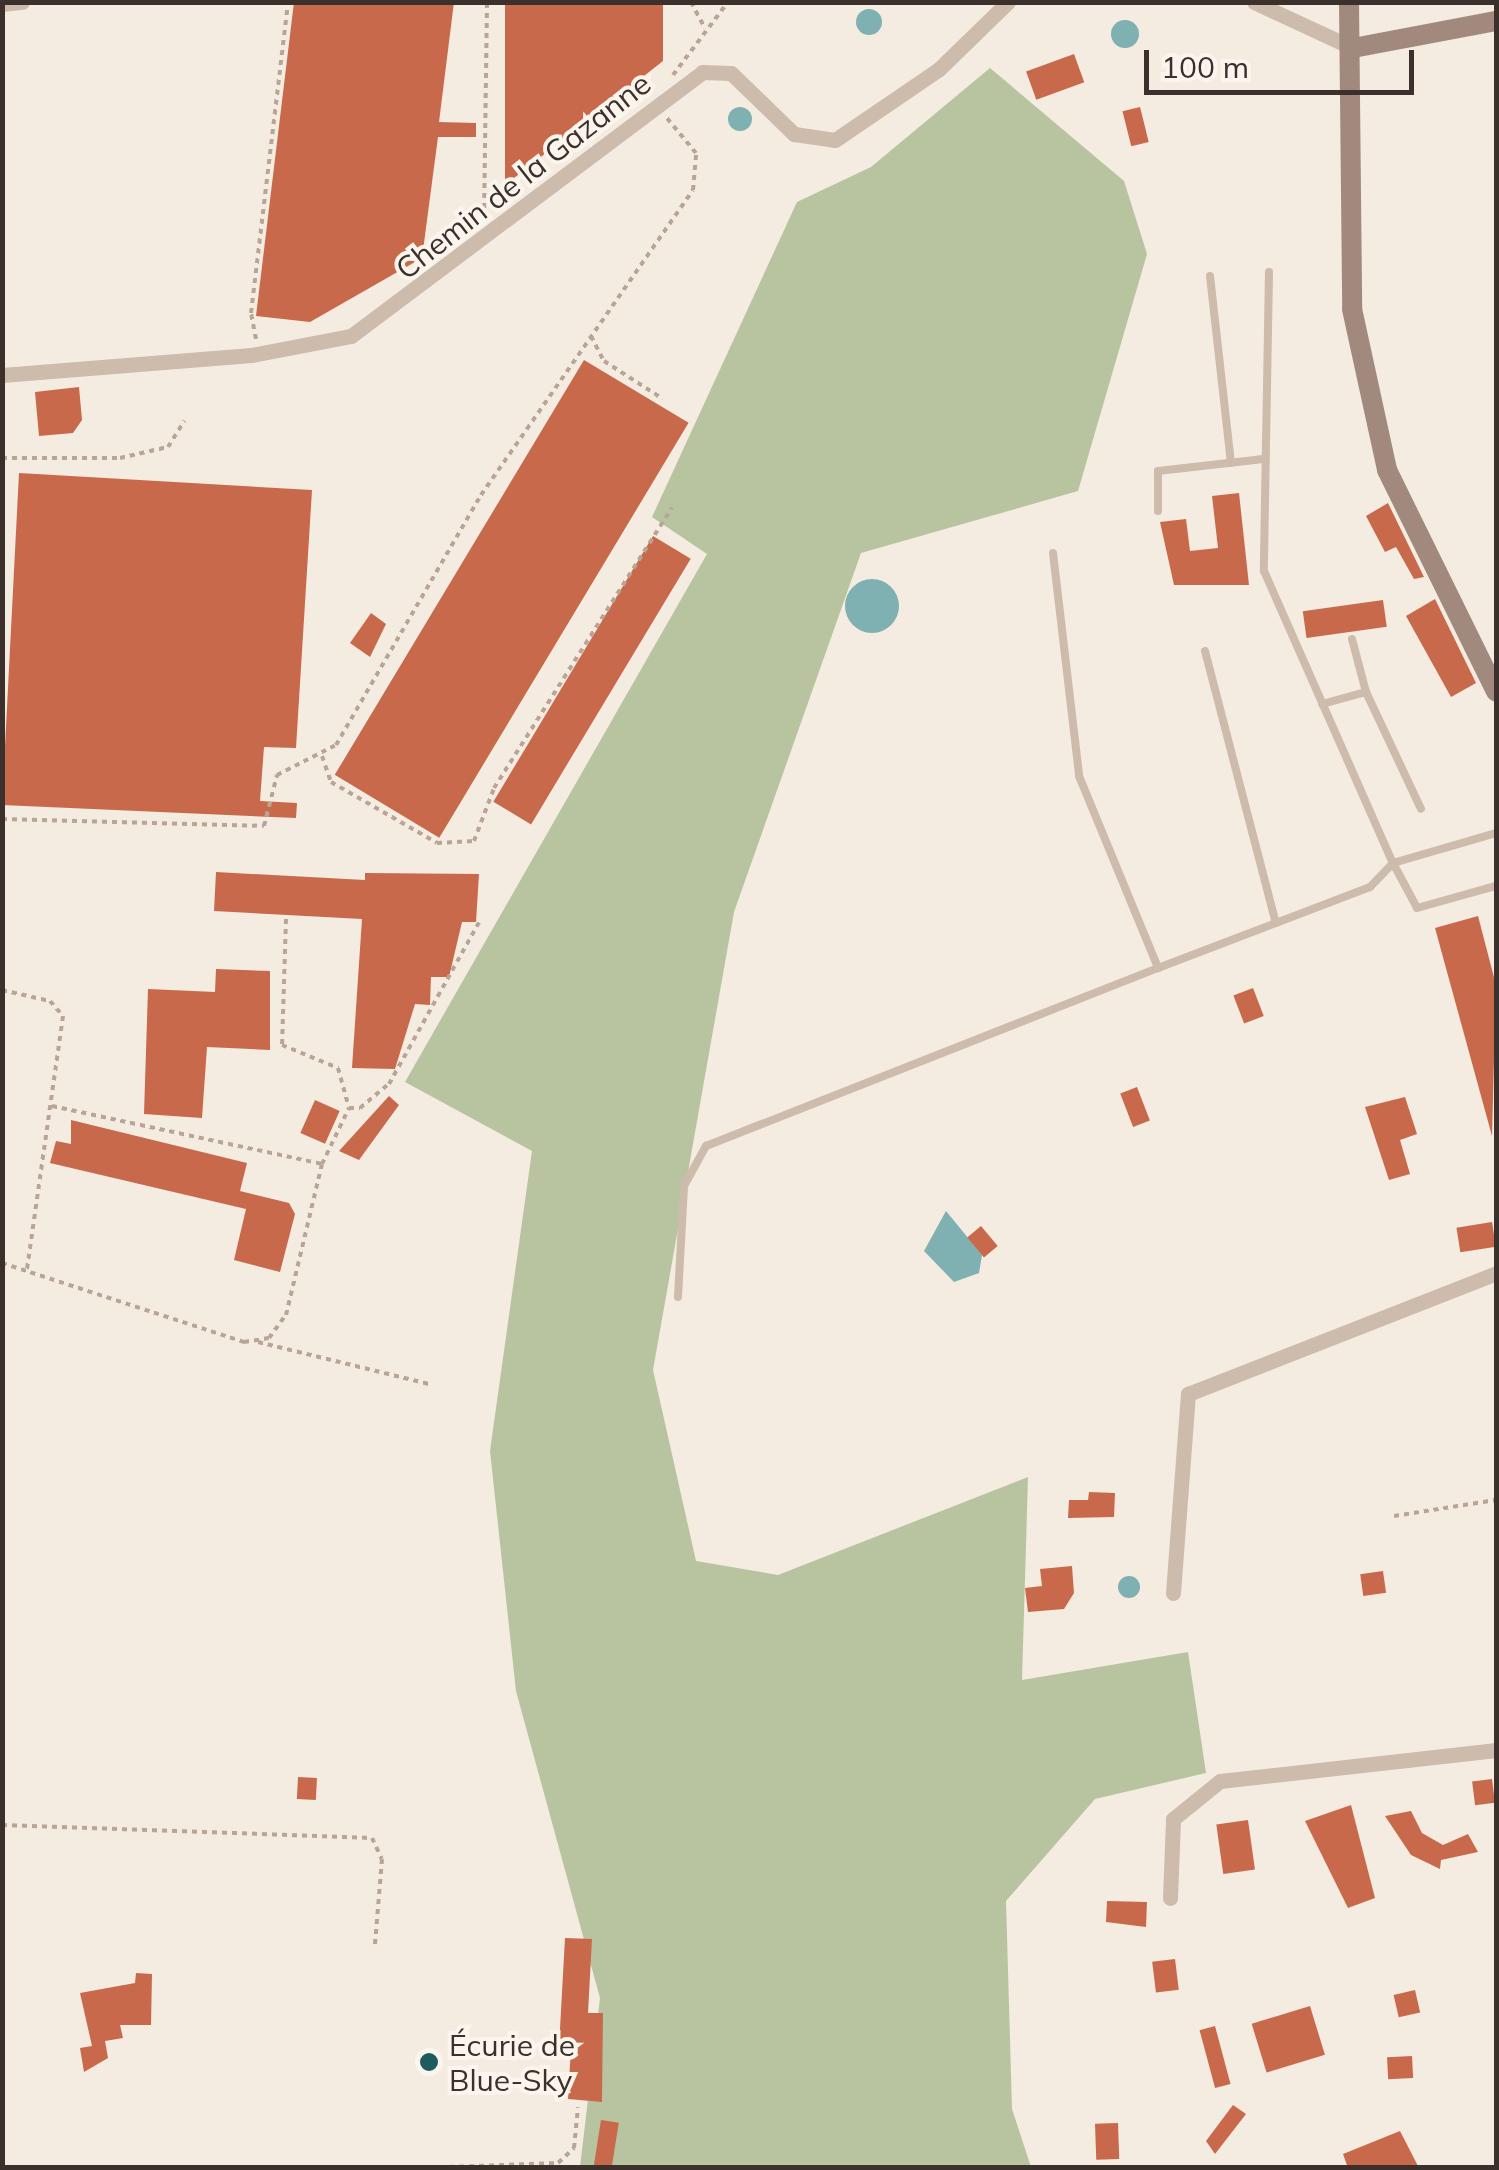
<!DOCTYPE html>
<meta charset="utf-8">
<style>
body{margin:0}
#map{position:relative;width:1499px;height:2170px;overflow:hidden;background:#f4ebe1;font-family:Mulish,sans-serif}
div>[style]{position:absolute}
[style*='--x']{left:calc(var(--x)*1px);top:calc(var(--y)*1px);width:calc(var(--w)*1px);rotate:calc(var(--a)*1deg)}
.green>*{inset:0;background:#b8c4a0}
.water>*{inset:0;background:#7fb0b2}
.round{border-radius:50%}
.building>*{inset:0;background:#c8694b;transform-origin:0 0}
.path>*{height:4px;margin-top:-2px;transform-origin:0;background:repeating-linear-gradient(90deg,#b9a596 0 5px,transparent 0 10px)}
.lane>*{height:8px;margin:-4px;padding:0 4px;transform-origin:4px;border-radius:4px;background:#cdbbac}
.street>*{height:15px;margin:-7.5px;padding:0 7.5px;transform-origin:7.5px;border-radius:7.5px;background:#cdbbac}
.secondary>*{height:20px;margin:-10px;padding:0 10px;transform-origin:10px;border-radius:10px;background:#a18a7d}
.dots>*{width:28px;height:28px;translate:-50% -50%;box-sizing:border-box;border:5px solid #fbf5ee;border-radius:50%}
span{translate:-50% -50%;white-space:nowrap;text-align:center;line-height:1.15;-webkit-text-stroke:8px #fbf5ee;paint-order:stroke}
.street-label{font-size:30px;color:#3b302b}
.poi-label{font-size:30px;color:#3b302b}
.left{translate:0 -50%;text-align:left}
.frame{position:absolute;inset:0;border:5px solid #3b302b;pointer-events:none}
.scale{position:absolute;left:1144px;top:50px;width:270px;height:45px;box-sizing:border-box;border:5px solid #3b302b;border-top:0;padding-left:12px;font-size:30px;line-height:35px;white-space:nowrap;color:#3b302b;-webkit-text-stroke:8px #fbf5ee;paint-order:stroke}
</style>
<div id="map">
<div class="green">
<div style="clip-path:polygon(990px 68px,1124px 181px,1147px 254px,1078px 491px,861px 553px,734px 912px,653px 1370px,696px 1561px,778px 1575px,1028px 1477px,1022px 1680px,1188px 1652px,1206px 1773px,1095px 1799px,1006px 1901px,1012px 2109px,1031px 2167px,580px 2167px,600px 1998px,516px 1691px,490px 1451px,532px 1151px,405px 1082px,707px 554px,652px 517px,797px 202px,871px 167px)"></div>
</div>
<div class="water">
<div class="round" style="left:856px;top:9px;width:26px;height:26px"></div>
<div class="round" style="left:1111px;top:20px;width:28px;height:28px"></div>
<div class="round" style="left:728px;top:107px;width:24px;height:24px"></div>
<div class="round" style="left:845px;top:579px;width:54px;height:54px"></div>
<div style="clip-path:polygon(946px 1211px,982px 1255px,979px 1273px,954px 1282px,924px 1251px)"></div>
<div class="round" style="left:1118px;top:1576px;width:22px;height:22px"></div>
</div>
<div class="building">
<div style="clip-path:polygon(294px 2px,454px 2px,439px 122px,476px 123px,476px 137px,438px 137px,422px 258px,310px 322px,256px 316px)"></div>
<div style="clip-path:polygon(505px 2px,663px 2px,663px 61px,505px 185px)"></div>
<div style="left:1074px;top:54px;width:30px;height:51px;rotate:70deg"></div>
<div style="left:1140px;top:107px;width:36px;height:18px;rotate:76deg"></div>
<div style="left:584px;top:360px;width:122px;height:484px;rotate:31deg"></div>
<div style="clip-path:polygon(79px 387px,82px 420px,73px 433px,39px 436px,35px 392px)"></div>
<div style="clip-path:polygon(19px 473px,312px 490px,296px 748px,264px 747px,260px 801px,297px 803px,296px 818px,2px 805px)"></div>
<div style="clip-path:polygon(1239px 493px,1249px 585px,1174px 585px,1160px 522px,1186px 519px,1190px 551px,1218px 548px,1212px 496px)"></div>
<div style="clip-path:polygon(1388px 503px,1424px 577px,1414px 579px,1396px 547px,1385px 552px,1366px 516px)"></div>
<div style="left:653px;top:536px;width:44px;height:310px;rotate:31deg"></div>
<div style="clip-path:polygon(1435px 599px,1476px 683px,1451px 697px,1406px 616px)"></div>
<div style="left:1383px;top:600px;width:27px;height:81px;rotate:82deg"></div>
<div style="clip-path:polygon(371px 613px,386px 624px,370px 657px,350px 643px)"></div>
<div style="clip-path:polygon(216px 872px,365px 880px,365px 873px,479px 874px,476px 922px,462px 922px,449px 977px,431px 977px,430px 1005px,415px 1004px,395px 1069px,352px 1068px,362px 919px,214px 911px)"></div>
<div style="clip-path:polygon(1478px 916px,1496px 985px,1492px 1136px,1435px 928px)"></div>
<div style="clip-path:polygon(216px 969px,270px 971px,270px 1050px,207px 1047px,202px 1118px,144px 1114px,148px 989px,215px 992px)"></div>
<div style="left:1253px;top:988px;width:30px;height:21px;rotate:69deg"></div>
<div style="left:1137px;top:1087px;width:36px;height:18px;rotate:69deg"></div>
<div style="clip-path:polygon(389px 1096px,399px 1105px,359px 1160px,339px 1151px)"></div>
<div style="clip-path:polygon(1405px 1097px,1417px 1134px,1400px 1140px,1410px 1174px,1389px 1180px,1365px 1107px)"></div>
<div style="left:315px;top:1100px;width:27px;height:36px;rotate:24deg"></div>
<div style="clip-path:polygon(71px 1120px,247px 1163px,240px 1191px,289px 1203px,295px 1214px,280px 1272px,234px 1260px,246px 1209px,50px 1163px,56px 1141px,71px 1144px)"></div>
<div style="left:1492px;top:1222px;width:25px;height:36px;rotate:81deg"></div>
<div style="left:981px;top:1226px;width:26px;height:18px;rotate:50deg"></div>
<div style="clip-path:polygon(1089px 1492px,1115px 1493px,1114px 1517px,1068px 1518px,1069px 1500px,1088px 1500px)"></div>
<div style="clip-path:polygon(1072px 1566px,1074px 1593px,1064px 1609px,1028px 1612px,1025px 1588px,1042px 1586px,1040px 1569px)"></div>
<div style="left:1383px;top:1571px;width:22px;height:23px;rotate:82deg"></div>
<div style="left:298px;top:1777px;width:19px;height:22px;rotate:3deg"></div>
<div style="left:1492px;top:1779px;width:24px;height:20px;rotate:83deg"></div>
<div style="clip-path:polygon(1351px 1805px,1375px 1898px,1348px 1908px,1305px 1821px)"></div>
<div style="clip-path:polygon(1411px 1811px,1422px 1833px,1443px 1845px,1468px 1834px,1478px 1852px,1441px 1860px,1440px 1869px,1411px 1855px,1385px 1816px)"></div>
<div style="left:1248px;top:1820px;width:50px;height:32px;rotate:82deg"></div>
<div style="clip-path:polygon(1107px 1901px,1147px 1902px,1146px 1927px,1106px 1922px)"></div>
<div style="clip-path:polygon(565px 1938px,592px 1939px,588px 2013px,603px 2013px,602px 2102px,568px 2099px,571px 2048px,559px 2047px)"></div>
<div style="left:1175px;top:1959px;width:31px;height:23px;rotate:83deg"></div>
<div style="clip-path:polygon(136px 1973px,152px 1974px,151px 2025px,120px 2025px,123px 2038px,105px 2041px,108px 2058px,84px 2072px,80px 2048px,92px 2046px,80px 1993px,135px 1983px)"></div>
<div style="left:1415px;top:1990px;width:23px;height:22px;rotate:77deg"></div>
<div style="left:1310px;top:2006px;width:51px;height:61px;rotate:73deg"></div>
<div style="left:1215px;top:2026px;width:60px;height:16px;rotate:75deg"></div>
<div style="left:1412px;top:2056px;width:22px;height:25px;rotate:87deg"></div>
<div style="clip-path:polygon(1233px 2105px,1246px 2114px,1215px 2154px,1206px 2141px)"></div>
<div style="left:601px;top:2120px;width:18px;height:49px;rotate:9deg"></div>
<div style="left:1118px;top:2123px;width:36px;height:23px;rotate:88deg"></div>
<div style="clip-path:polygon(1400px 2131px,1419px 2168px,1348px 2168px,1343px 2154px)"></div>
</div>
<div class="path">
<div style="--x:691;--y:2;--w:30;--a:62"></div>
<div style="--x:673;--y:75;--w:91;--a:-53"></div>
<div style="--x:484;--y:218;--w:216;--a:-89.2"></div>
<div style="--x:591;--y:336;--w:28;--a:63"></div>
<div style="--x:604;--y:361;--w:70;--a:32.8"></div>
<div style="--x:256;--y:339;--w:26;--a:-101"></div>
<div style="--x:251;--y:313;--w:313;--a:-83.2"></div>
<div style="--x:2;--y:458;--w:118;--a:0"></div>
<div style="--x:120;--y:458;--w:49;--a:-12.9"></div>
<div style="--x:168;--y:447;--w:31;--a:-58"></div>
<div style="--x:322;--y:756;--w:28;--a:71"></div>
<div style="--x:331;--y:782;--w:122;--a:29.9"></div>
<div style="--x:437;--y:843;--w:37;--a:-3"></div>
<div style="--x:474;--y:841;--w:57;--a:-69.3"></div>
<div style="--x:494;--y:788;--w:332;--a:-57.6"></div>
<div style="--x:2;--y:819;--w:262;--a:1.5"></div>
<div style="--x:264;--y:826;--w:53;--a:-75.7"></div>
<div style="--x:277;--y:775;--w:66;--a:-27"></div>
<div style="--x:336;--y:745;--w:289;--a:-59.9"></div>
<div style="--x:481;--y:495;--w:371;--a:-55.2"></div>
<div style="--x:693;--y:190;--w:37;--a:-85"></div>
<div style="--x:696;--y:153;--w:47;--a:-129.8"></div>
<div style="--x:286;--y:919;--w:126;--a:91.8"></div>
<div style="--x:282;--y:1045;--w:61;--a:22.3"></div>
<div style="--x:338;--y:1068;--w:41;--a:74.6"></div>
<div style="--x:349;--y:1108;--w:11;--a:0"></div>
<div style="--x:360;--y:1108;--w:38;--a:-40"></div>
<div style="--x:389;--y:1084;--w:189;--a:-60.9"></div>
<div style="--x:2;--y:990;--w:49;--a:12.9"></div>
<div style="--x:50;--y:1001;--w:20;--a:49"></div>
<div style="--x:63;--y:1016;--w:256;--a:98.1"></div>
<div style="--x:52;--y:1106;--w:276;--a:12.1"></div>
<div style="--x:2;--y:1263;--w:255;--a:18.1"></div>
<div style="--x:244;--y:1342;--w:25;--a:-9"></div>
<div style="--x:269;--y:1338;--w:29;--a:-54"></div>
<div style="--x:286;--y:1315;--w:155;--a:-76.6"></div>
<div style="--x:322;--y:1164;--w:62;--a:-64.3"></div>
<div style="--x:258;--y:1342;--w:176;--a:13.8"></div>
<div style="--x:1394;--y:1516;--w:103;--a:-8.9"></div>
<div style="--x:2;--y:1825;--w:370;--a:2"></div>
<div style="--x:372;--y:1838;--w:23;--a:65"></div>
<div style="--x:382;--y:1859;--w:86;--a:94.7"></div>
<div style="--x:419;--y:2168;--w:139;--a:-2.1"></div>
<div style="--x:558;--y:2163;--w:22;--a:-43"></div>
<div style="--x:574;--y:2148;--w:41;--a:-84.4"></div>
</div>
<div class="lane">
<div style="--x:1269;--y:272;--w:299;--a:91"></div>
<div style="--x:1264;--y:571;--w:319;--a:66.2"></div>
<div style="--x:1393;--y:863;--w:107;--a:-16.2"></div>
<div style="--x:1210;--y:276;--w:188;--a:83.6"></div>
<div style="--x:1158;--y:511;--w:40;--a:-90"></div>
<div style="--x:1158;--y:471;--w:106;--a:-6.5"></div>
<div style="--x:1053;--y:553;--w:225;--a:83.3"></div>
<div style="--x:1079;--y:776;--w:208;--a:67.6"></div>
<div style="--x:1158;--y:968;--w:227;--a:-20.9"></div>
<div style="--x:1370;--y:887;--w:33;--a:-46"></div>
<div style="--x:1393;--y:863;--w:51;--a:61.9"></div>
<div style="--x:1417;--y:908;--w:82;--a:-15.6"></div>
<div style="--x:1352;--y:639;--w:55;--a:75.2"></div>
<div style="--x:1205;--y:651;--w:281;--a:75.4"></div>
<div style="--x:1322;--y:704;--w:46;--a:-15.3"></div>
<div style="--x:1366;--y:692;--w:129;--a:64.8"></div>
<div style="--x:678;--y:1297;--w:111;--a:-86.9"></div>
<div style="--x:684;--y:1186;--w:46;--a:-61.2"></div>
<div style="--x:706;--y:1146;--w:486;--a:-21.5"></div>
</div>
<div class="street">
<div style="--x:1254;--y:2;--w:109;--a:24.9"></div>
<div style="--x:2;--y:4;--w:20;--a:-6"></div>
<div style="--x:2;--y:375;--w:250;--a:-4.6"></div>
<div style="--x:251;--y:355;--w:102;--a:-10.8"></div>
<div style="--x:351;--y:336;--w:439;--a:-36.9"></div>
<div style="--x:702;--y:72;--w:29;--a:2"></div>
<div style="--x:731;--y:73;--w:88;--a:44.1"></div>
<div style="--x:794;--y:134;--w:41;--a:8.3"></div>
<div style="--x:835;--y:140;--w:126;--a:-34.3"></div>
<div style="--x:939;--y:69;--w:96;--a:-44.2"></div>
<div style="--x:1173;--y:1593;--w:200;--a:-85.7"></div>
<div style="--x:1188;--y:1394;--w:331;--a:-21.4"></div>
<div style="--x:1170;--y:1898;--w:79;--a:-87.8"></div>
<div style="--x:1173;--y:1819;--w:60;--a:-39"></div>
<div style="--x:1220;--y:1781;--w:278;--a:-6.4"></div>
</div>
<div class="secondary">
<div style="--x:1349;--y:2;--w:307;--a:89.4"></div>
<div style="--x:1352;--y:309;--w:165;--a:77.7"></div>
<div style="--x:1387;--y:470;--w:247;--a:63.8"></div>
<div style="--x:1353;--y:48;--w:146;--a:-10.7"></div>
</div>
<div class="dots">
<div style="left:429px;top:2062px;background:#1f5a5e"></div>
</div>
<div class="street-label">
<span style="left:523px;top:176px;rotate:-38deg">Chemin de la Gazanne</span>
</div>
<div class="poi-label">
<span class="left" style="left:449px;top:2062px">Écurie de<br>Blue-Sky</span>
</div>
<div class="frame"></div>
<div class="scale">100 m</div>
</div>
